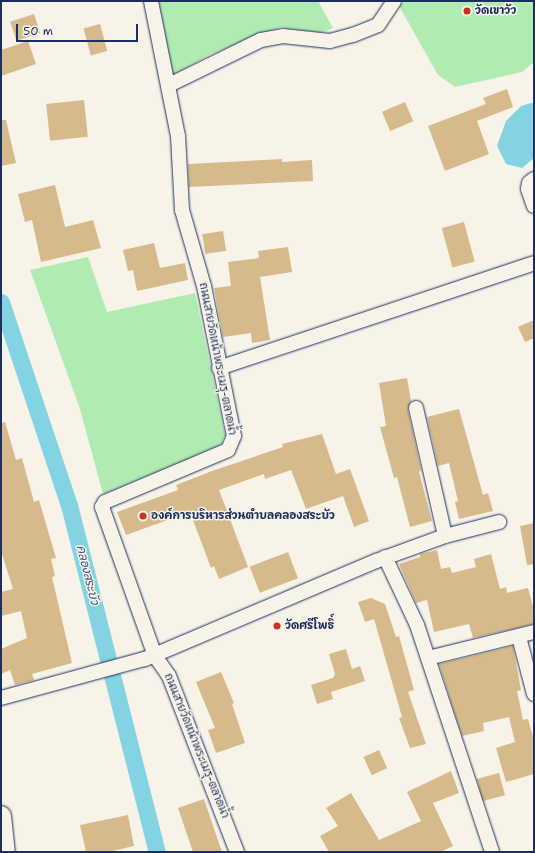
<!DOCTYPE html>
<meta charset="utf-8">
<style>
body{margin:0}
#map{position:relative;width:535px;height:853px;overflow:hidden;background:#f7f3e8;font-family:"Shantell Sans","Playpen Sans Thai",sans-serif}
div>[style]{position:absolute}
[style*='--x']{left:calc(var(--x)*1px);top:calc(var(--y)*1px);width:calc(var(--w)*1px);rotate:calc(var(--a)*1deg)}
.green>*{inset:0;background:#b0ebb1}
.water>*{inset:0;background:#84d3e2}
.canal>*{height:17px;margin:-8.5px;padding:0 8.5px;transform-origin:8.5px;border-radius:8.5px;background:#84d3e2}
.building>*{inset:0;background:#d6ba8b;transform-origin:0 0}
.roads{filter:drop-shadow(0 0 1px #1b2f5e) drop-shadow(0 0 1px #1b2f5e)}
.street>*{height:14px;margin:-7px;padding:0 7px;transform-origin:7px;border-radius:7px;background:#f7f3e8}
.secondary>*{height:20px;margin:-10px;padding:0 10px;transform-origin:10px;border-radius:10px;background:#f7f3e8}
.dots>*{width:11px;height:11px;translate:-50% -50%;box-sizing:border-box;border:2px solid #f7f3e8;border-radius:50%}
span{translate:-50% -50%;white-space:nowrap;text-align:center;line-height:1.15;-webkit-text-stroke:3px #f7f3e8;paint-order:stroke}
.poi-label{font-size:11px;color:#1b2f5e;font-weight:700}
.left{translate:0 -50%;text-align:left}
.street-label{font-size:11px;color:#1b2f5e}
.water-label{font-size:12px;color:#35587f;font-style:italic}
.frame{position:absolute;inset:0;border:2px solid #1b2f5e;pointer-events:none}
.scale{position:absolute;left:16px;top:24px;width:122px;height:18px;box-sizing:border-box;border:2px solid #1b2f5e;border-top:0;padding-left:5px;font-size:12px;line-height:14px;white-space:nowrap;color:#1b2f5e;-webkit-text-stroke:3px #f7f3e8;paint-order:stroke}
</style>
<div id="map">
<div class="green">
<div style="clip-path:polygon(156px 1px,318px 1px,333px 28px,313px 36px,281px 27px,211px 54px,173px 75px)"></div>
<div style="clip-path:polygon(405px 1px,534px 1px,534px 62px,522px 72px,455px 87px,438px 75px,399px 6px)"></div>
<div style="clip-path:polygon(88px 257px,107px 312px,195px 293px,225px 435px,220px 447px,103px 494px,80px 409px,30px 270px)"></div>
</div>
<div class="water">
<div style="clip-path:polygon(531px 103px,534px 104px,534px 158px,522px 168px,506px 164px,497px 146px,506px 121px,521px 106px)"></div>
</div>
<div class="canal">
<div style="--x:1;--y:302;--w:214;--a:71.5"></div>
<div style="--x:69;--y:505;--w:358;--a:75.8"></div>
</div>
<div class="building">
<div style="left:34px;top:14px;width:20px;height:25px;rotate:72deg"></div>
<div style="left:100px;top:24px;width:28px;height:17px;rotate:75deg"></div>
<div style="clip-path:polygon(28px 41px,36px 64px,1px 76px,1px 50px)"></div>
<div style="clip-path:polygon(507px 89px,513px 107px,477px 121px,489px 154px,445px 171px,428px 126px,486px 104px,483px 98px)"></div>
<div style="left:84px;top:100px;width:37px;height:38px;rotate:84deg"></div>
<div style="left:405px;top:102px;width:21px;height:25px;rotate:67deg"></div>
<div style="clip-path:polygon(1px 120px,6px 120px,16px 163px,1px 166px)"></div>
<div style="clip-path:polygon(282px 159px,282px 162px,312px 160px,313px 181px,189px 187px,188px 164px)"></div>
<div style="clip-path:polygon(55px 185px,65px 227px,93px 220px,101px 248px,41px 262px,32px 220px,25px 222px,18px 194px)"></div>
<div style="left:464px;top:222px;width:41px;height:23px;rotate:75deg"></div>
<div style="left:223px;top:231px;width:20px;height:21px;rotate:81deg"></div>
<div style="clip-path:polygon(154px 243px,160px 268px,185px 263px,188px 280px,137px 291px,133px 270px,128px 271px,123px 250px)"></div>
<div style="clip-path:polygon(288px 247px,292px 272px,260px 277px,270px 340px,252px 343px,251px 333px,223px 337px,214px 288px,231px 286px,228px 262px,259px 258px,258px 251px)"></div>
<div style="clip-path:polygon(534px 320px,534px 338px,525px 342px,518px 327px)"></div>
<div style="clip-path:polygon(407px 378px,411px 401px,408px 410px,421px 470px,419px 472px,432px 521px,410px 527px,397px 477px,394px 478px,380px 427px,386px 426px,379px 383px)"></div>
<div style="clip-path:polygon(459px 409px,483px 495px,488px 493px,493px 511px,459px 519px,455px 502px,458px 501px,449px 463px,438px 466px,427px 417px)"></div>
<div style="clip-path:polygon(5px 422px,16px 460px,22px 458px,34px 502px,39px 500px,56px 558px,51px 559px,55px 576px,52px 577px,72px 663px,32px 674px,34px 680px,15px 685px,10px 670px,1px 674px,1px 649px,27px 638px,21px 611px,1px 616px,1px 592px,13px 589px,1px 551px,1px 423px)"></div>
<div style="clip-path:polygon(322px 434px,336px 474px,350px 469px,369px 521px,354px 527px,343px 496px,306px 509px,291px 470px,265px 479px,264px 474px,219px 490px,248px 567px,219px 579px,214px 566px,211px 568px,190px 512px,126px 535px,117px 512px,178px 490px,176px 485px,212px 471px,283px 447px,282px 444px)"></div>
<div style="clip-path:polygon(534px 523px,534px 564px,527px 565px,520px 526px)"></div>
<div style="clip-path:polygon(437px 550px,441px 569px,450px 567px,452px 573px,476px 567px,474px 559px,491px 554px,500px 589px,506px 587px,507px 593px,528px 588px,534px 610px,534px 624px,473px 638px,469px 624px,434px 632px,427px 600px,416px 603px,399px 564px,420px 557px,420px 554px)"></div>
<div style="left:288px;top:552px;width:28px;height:41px;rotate:69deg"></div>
<div style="clip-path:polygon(371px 598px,385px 604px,396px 637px,399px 636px,414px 690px,408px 692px,426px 744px,410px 748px,399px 718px,402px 717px,374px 619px,365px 622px,358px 602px)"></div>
<div style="clip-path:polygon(513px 646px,521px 690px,517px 691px,523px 720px,528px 719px,534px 740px,534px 774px,506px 782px,496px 748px,515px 742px,509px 717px,483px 723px,484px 731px,462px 736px,439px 664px)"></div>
<div style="clip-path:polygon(346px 649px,352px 669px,360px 666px,365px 681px,331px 692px,333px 699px,317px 704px,311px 685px,333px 678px,335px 674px,329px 654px)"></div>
<div style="clip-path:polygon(221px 672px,234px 703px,232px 704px,245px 743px,216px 753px,208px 730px,215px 728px,196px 682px)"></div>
<div style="left:379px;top:750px;width:20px;height:17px;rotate:66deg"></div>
<div style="clip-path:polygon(451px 771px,459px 793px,433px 803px,453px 846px,440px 852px,329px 852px,320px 836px,338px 826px,326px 808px,351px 793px,379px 840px,421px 821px,407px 792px)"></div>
<div style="left:499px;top:773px;width:23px;height:23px;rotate:75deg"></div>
<div style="clip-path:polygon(204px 799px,222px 852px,193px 852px,178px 808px)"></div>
<div style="clip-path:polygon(128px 815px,134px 846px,108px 852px,86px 852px,80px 825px)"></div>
</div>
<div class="roads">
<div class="street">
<div style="--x:151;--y:1;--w:138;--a:78.7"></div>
<div style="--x:178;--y:136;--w:74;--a:86.9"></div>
<div style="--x:182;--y:210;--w:79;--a:73.9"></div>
<div style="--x:204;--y:286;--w:153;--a:78.7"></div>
<div style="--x:234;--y:436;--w:15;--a:113"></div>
<div style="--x:228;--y:450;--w:134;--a:157.1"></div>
<div style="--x:105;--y:502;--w:6;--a:121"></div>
<div style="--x:102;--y:507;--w:158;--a:70.4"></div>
<div style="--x:155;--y:656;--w:24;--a:55"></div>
<div style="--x:169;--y:676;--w:189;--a:68.9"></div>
<div style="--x:169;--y:85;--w:102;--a:-26.1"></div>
<div style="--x:261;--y:40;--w:22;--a:-10"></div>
<div style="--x:283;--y:36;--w:47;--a:6.1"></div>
<div style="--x:330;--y:41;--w:24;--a:-15"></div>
<div style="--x:353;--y:35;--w:27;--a:-22"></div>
<div style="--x:378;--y:25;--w:29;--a:-56"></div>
<div style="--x:534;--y:179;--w:6;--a:141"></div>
<div style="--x:529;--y:183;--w:6;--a:99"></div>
<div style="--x:528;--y:189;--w:18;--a:71"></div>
<div style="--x:219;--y:368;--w:332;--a:-18.4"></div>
<div style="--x:416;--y:408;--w:131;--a:77.2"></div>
<div style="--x:385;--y:557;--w:75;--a:64.8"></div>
<div style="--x:417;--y:625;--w:239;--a:71.7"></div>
<div style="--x:519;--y:637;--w:59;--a:75.3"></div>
<div style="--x:428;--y:658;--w:109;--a:-13.8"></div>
<div style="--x:1;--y:698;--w:149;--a:-15.2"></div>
<div style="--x:145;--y:659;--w:251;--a:-23"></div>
<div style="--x:376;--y:561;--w:73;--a:-19.9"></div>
<div style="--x:445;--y:536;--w:56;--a:-14.5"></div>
</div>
<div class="secondary">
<div style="--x:1;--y:816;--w:36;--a:84"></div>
</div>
</div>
<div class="dots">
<div style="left:467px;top:11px;background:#c8321e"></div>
<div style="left:143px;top:516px;background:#c8321e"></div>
<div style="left:277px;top:626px;background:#c8321e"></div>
</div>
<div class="poi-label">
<span class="left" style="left:475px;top:11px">วัดเขาวัว</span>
<span class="left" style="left:151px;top:516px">องค์การบริหารส่วนตำบลคลองสระบัว</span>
<span class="left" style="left:285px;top:626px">วัดศรีโพธิ์</span>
</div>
<div class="street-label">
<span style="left:217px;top:359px;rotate:79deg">ถนนสายวัดหน้าพระเมรุ-ตลาดน้ำ</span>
<span style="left:196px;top:746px;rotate:68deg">ถนนสายวัดหน้าพระเมรุ-ตลาดน้ำ</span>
</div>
<div class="water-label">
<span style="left:87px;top:575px;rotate:76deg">คลองสระบัว</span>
</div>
<div class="frame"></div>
<div class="scale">50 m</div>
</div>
